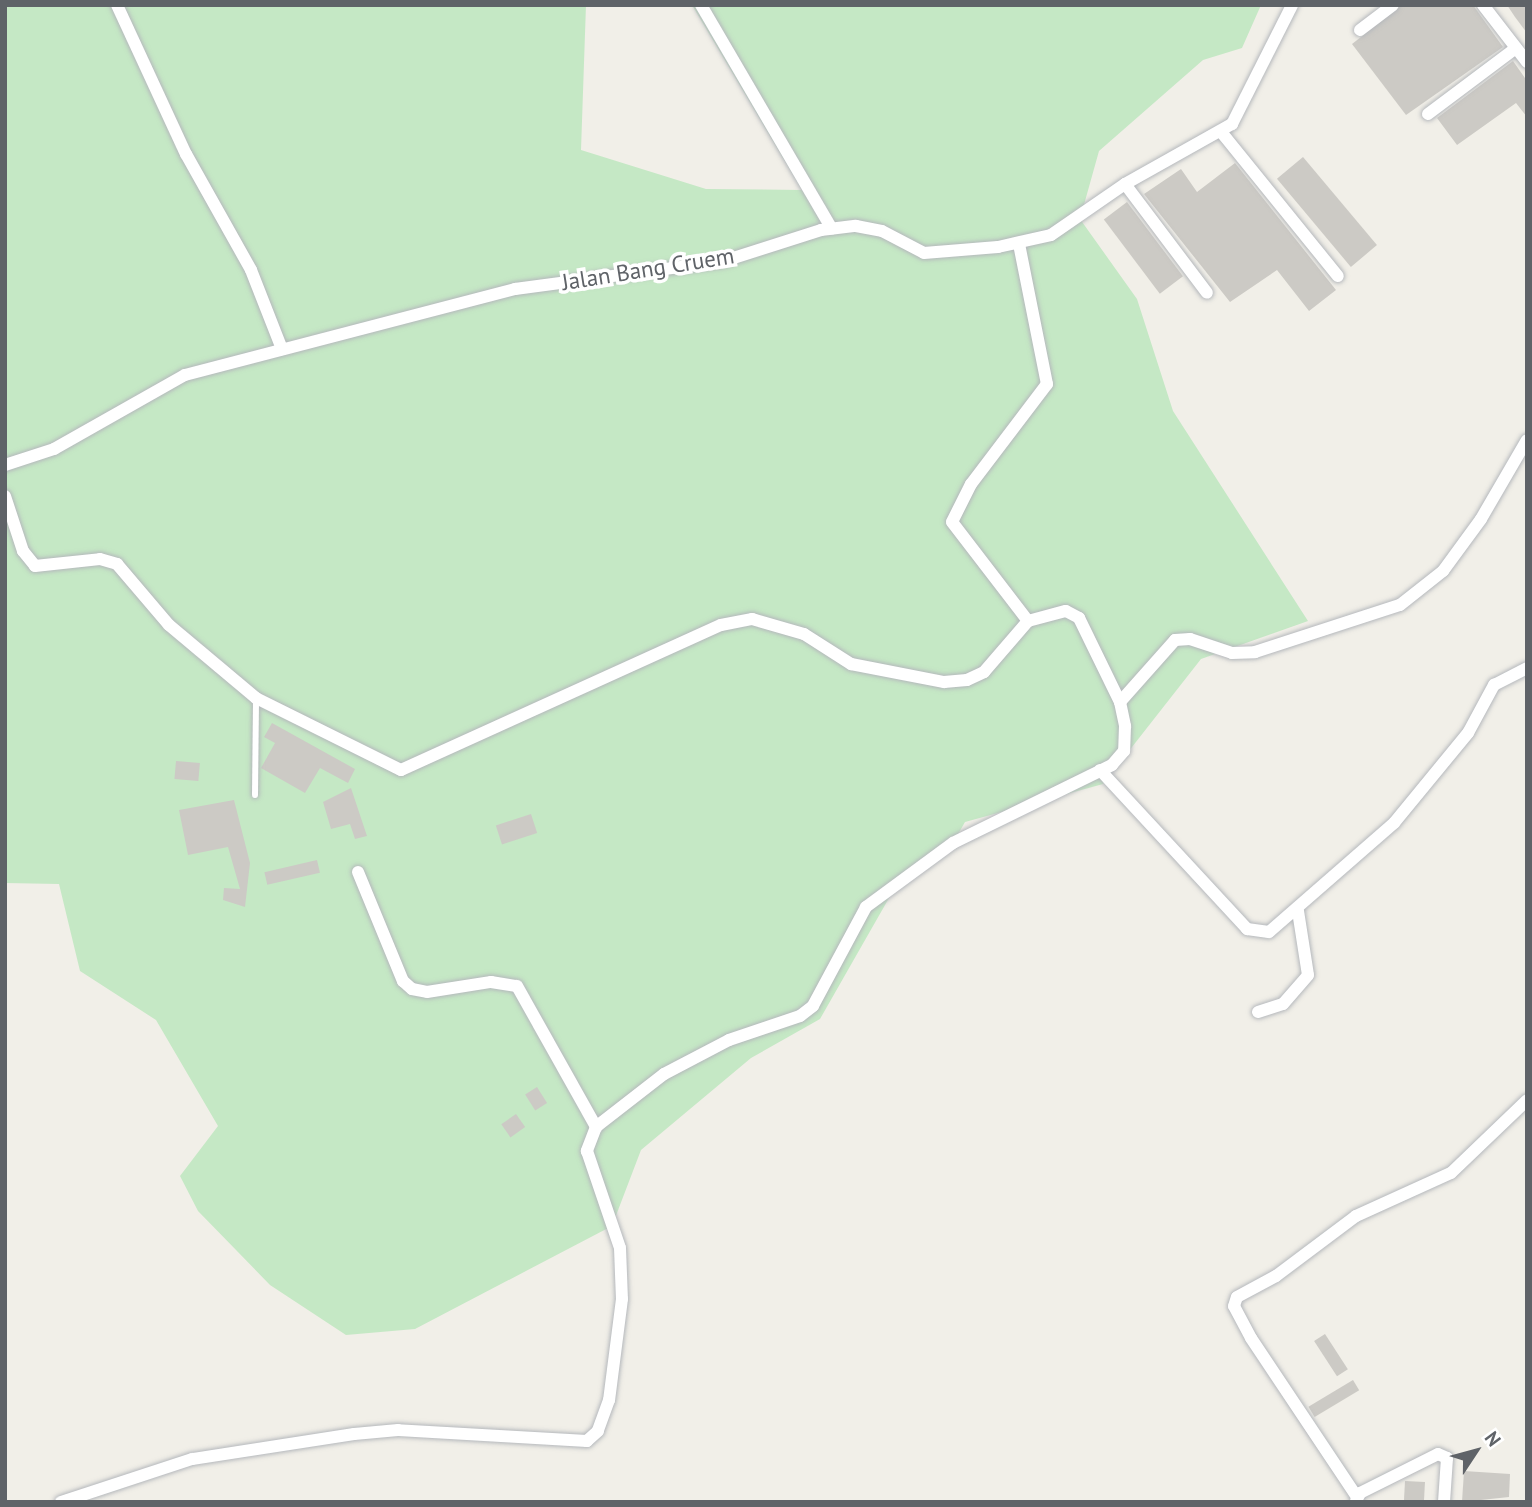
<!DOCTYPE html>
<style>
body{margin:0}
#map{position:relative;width:1532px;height:1507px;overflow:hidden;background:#f1efe8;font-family:"PT Sans",sans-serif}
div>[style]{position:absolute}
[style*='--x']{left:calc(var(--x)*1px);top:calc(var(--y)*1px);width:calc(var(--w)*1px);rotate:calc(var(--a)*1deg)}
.green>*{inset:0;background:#c5e8c5}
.building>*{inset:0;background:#cccac5;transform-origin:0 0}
.roads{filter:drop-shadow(0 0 2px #b5b8bc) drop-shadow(0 0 2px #b5b8bc)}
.service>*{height:6px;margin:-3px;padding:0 3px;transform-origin:3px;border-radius:3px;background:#fff}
.minor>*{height:12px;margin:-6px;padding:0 6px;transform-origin:6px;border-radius:6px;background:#fff}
span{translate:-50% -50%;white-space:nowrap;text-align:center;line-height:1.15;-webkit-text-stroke:7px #fff;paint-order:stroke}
.street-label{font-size:23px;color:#5f6368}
.frame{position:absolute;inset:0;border:7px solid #5f6368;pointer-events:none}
.north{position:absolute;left:1441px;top:1416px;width:70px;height:70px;-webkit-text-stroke:5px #fff;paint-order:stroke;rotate:54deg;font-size:19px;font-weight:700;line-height:28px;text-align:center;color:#5f6368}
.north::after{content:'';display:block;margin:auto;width:24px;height:32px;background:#5f6368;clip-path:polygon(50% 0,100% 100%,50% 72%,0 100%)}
</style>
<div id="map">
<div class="green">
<div style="clip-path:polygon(5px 5px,586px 5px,581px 150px,706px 189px,802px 190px,692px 5px,1261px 5px,1242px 48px,1203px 60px,1099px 151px,1080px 219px,1137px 299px,1173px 411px,1308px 621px,1201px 659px,1103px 784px,965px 822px,953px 843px,893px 891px,820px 1019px,751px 1058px,641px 1150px,612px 1226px,415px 1329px,346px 1335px,270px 1285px,198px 1211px,180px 1176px,218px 1126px,156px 1020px,80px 971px,59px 884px,5px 883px)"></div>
</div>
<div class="building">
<div style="clip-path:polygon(1402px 5px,1473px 5px,1503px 47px,1406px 115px,1352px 44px)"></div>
<div style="clip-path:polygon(1507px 5px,1527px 5px,1527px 33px,1515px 17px)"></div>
<div style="clip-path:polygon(1513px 61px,1527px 81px,1527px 117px,1516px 103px,1457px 145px,1437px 118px)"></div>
<div style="left:1303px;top:157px;width:115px;height:34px;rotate:50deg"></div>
<div style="clip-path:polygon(1235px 163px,1336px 290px,1309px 311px,1277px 270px,1230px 302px,1144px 194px,1181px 169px,1197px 192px)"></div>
<div style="left:1127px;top:202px;width:93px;height:29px;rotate:53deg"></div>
<div style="clip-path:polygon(272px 723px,355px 769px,348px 783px,320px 768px,305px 793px,261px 768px,275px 743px,264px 737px)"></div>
<div style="left:176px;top:761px;width:24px;height:18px;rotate:5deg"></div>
<div style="clip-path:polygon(351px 788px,367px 836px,355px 839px,350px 824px,331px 829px,323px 802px)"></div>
<div style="clip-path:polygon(234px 800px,250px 863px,245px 907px,223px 900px,224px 888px,240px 889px,228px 847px,188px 855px,179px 810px)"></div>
<div style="left:531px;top:814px;width:20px;height:37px;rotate:72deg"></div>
<div style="left:317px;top:860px;width:13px;height:54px;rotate:77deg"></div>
<div style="left:537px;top:1087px;width:19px;height:14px;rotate:58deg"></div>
<div style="left:516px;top:1114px;width:16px;height:18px;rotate:55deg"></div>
<div style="left:1325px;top:1334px;width:42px;height:13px;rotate:57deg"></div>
<div style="left:1353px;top:1380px;width:12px;height:52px;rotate:59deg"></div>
<div style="clip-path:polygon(1464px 1471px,1510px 1474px,1509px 1497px,1462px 1502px)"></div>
<div style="left:1405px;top:1481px;width:20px;height:21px;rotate:3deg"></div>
</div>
<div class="roads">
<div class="service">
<div style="--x:255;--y:795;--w:96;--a:-89.4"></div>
</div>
<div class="minor">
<div style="--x:117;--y:5;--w:164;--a:65.2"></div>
<div style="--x:186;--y:154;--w:133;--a:60.7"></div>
<div style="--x:251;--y:270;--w:85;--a:68.6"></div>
<div style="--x:701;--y:5;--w:259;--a:59.7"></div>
<div style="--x:1483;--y:5;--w:72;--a:52.3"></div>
<div style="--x:1360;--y:30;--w:41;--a:-37.1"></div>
<div style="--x:1428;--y:114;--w:110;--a:-36.9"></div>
<div style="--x:1222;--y:133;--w:184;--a:51"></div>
<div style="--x:1125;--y:184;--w:136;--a:53"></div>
<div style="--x:1019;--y:244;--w:143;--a:78.7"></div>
<div style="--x:1047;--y:384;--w:126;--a:127.2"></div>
<div style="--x:971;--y:484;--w:42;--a:116.6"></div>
<div style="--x:952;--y:522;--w:125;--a:52.5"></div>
<div style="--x:5;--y:465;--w:52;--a:-18.1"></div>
<div style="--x:54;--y:449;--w:150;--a:-29.5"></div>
<div style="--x:185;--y:375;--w:341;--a:-14.6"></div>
<div style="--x:515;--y:289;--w:211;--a:-7.6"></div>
<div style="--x:724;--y:261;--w:102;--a:-17.7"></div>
<div style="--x:821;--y:230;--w:35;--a:-7"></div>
<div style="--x:856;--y:226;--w:26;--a:11"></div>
<div style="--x:882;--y:231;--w:47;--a:27.6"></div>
<div style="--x:924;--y:253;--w:74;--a:-4.6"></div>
<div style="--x:998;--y:247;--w:54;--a:-12.8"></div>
<div style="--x:1051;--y:235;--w:90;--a:-34.6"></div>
<div style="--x:1125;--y:184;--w:123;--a:-29.3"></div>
<div style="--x:1232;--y:124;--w:133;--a:-63.2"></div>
<div style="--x:5;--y:496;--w:58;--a:71.9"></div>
<div style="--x:23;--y:551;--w:19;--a:51"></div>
<div style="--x:35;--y:566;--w:65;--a:-6.1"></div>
<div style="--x:100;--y:559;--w:18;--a:16"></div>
<div style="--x:117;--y:564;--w:80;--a:49.6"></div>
<div style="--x:169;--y:625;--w:114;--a:40"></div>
<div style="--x:256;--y:698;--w:162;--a:26.4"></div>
<div style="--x:401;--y:770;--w:351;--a:-24.4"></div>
<div style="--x:721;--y:625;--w:32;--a:-11"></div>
<div style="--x:752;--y:619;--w:54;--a:16.1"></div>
<div style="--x:804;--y:634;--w:56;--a:32.6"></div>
<div style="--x:851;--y:664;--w:95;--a:11"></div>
<div style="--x:944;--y:682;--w:23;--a:-5"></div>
<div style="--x:967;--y:680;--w:19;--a:-25"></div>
<div style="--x:984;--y:672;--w:67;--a:-49.2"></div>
<div style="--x:1028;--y:621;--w:39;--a:-15"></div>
<div style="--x:1066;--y:611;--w:15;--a:28"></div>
<div style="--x:1079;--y:618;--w:93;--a:64"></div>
<div style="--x:1120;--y:702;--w:25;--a:78"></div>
<div style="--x:1125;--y:726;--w:25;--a:92"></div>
<div style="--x:1124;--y:751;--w:18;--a:131"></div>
<div style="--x:1112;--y:765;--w:177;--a:153.9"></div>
<div style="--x:953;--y:843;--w:108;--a:143.7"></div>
<div style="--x:866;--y:907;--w:112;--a:118.2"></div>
<div style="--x:813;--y:1006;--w:16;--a:142"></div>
<div style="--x:800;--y:1016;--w:75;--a:161.3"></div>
<div style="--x:729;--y:1040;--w:73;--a:152.4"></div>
<div style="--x:664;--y:1074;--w:86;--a:142.1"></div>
<div style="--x:596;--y:1127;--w:26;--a:111"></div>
<div style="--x:587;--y:1151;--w:102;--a:71.2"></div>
<div style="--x:620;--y:1248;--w:51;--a:87.8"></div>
<div style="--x:622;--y:1299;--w:102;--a:97.3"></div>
<div style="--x:609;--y:1400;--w:33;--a:110"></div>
<div style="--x:598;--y:1431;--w:15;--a:138"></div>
<div style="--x:587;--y:1441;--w:189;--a:-176.7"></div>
<div style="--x:398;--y:1430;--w:44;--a:174.8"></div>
<div style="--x:354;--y:1434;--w:164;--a:171.2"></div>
<div style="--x:192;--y:1459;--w:138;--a:161.8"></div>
<div style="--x:1120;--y:702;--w:83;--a:-48.4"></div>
<div style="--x:1175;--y:640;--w:15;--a:-4"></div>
<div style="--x:1190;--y:639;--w:44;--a:18.4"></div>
<div style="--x:1232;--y:653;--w:23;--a:-2"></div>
<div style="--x:1255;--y:652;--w:152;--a:-18"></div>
<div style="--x:1400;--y:605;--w:55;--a:-38.3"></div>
<div style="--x:1443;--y:571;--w:64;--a:-53.8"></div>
<div style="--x:1481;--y:519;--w:91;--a:-59.8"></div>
<div style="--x:1100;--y:770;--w:217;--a:47.2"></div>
<div style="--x:1247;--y:929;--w:22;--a:8"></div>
<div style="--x:1269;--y:932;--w:166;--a:-41.1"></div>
<div style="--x:1394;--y:823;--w:117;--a:-50.6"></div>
<div style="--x:1468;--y:733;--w:55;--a:-61.6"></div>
<div style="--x:1494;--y:685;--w:37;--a:-27"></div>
<div style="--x:358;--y:872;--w:118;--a:67.6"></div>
<div style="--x:403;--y:981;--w:12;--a:42"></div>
<div style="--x:412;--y:989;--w:15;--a:11"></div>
<div style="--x:427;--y:992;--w:65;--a:-8.9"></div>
<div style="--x:491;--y:982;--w:26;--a:9"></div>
<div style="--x:517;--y:986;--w:162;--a:60.7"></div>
<div style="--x:1258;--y:1012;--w:26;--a:-18"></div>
<div style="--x:1283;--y:1004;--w:38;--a:-49"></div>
<div style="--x:1308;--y:975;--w:65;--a:-98.9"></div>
<div style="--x:1357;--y:1497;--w:191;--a:-123.7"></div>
<div style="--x:1251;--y:1338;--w:36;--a:-118"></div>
<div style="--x:1234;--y:1306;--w:9;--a:-72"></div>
<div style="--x:1237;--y:1297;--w:44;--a:-28.3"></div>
<div style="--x:1276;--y:1276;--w:100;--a:-36.9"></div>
<div style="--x:1356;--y:1216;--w:104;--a:-24.4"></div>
<div style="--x:1451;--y:1173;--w:105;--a:-43.8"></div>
<div style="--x:1356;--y:1501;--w:9;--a:-63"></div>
<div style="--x:1360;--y:1493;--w:87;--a:-26.6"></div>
<div style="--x:1438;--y:1454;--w:10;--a:24"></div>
<div style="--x:1447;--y:1458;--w:44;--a:93.9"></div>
</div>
</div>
<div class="street-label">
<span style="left:648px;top:269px;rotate:-9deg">Jalan Bang Cruem</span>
</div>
<div class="frame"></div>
<div class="north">N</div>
</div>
